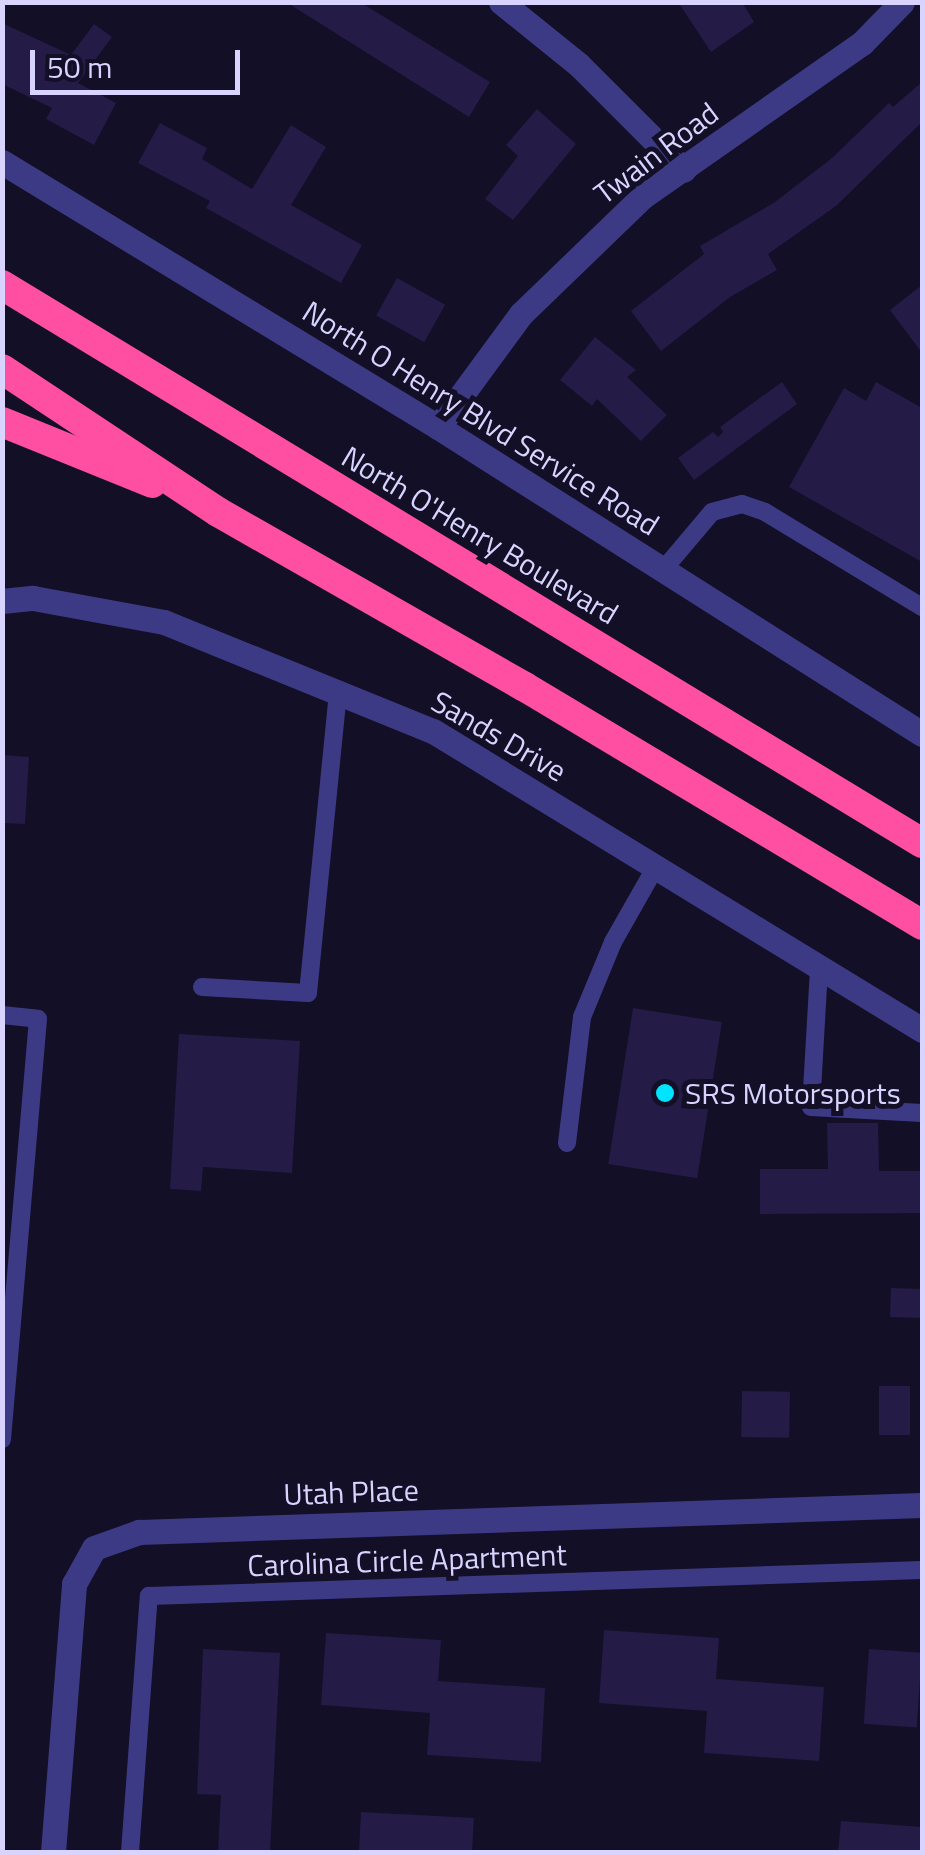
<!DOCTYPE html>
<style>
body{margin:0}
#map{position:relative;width:925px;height:1855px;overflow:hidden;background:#130f26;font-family:"Titillium Web",sans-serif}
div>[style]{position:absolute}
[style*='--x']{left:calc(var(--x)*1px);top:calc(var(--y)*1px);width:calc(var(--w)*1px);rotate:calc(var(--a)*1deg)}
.building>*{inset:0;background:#241b47;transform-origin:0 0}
.lane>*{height:18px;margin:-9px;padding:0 9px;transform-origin:9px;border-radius:9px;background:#3d3a85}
.street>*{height:25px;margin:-12.5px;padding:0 12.5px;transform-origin:12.5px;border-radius:12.5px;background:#3d3a85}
.highway>*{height:30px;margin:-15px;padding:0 15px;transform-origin:15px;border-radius:15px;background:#ff4fa3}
.dots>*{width:28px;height:28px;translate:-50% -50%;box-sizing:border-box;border:5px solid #130f26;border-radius:50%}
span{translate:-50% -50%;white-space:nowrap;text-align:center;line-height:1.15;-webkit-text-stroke:10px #130f26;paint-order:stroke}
.street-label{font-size:30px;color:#d9d4ff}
.poi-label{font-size:30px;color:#d9d4ff}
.left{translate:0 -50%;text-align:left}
.frame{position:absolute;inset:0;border:5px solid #d9d4ff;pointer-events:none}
.scale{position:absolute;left:30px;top:50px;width:210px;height:45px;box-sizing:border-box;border:5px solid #d9d4ff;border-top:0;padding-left:12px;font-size:30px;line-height:35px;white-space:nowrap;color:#d9d4ff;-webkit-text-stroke:8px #130f26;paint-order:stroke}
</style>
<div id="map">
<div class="building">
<div style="clip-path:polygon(286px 2px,360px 2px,490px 82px,469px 117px)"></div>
<div style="clip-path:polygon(678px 2px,742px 2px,754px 22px,711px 52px)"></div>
<div style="clip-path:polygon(2px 23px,71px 55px,94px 24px,112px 37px,78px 83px,116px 103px,94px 145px,46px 119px,52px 108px,2px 84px)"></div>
<div style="clip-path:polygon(922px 82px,922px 122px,836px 206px,768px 254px,777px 270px,730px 297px,661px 351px,631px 311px,704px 254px,700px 246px,775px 202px,832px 158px,889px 103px,893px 107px)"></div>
<div style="clip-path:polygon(537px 109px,576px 144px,513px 220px,485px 199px,518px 156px,506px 145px)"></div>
<div style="clip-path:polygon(160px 123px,207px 148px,202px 159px,252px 189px,291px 125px,326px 147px,291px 205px,362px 245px,341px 283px,206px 208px,210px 201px,138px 163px)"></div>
<div style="left:397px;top:278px;width:55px;height:43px;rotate:29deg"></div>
<div style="clip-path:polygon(922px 285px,922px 353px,890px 310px)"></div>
<div style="clip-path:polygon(595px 337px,636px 370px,627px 377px,667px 415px,641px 441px,597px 399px,592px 406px,560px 380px)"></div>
<div style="clip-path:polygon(782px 382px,797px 404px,694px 480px,678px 458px,713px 432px,718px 437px,723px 432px,720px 427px)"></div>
<div style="clip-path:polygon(876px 382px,922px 408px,922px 562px,789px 487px,844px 388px,866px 401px)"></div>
<div style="clip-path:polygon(2px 755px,29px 757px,25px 824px,2px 823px)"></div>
<div style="left:633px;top:1008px;width:90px;height:158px;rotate:9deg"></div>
<div style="clip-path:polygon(179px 1034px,300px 1041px,292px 1173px,203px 1167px,201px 1191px,170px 1189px)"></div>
<div style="clip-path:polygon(827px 1123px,878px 1123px,879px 1171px,922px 1171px,922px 1213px,760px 1214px,760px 1169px,828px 1169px)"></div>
<div style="left:891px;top:1288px;width:31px;height:29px;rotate:2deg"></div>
<div style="left:879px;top:1386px;width:31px;height:49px"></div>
<div style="left:742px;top:1391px;width:48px;height:46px;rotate:1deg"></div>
<div style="clip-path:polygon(604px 1630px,719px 1638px,716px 1679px,824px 1687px,819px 1761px,704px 1753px,707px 1711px,599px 1703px)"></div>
<div style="clip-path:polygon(326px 1633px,441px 1640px,438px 1681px,545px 1688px,541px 1762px,427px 1755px,430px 1713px,321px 1705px)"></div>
<div style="clip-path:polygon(203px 1649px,280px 1653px,270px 1852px,218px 1852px,221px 1795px,197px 1794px)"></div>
<div style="left:869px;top:1649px;width:53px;height:75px;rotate:4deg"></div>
<div style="left:361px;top:1812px;width:113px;height:40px;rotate:3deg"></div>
<div style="clip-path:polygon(841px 1821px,922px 1827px,922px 1852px,838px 1852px)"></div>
</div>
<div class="lane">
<div style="--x:663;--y:570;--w:76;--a:-49.8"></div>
<div style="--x:712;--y:512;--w:31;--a:-15"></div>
<div style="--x:742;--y:504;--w:24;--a:19"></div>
<div style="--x:765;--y:512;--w:184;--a:31.2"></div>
<div style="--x:819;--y:969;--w:138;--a:93.3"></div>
<div style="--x:811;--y:1107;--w:111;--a:3.1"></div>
<div style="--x:202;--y:987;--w:106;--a:3.2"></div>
<div style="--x:308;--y:993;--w:303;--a:-84.3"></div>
<div style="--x:2;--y:1015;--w:36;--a:6"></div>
<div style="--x:38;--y:1019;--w:422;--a:94.9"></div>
<div style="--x:567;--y:1143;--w:127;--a:-83.2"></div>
<div style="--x:582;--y:1017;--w:81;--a:-67.5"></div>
<div style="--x:613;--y:942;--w:85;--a:-60.4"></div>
<div style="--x:130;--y:1852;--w:257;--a:-85.8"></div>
<div style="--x:149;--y:1596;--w:773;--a:-1.93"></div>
</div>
<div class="street">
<div style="--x:501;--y:2;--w:100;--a:38.9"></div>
<div style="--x:579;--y:65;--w:148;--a:45"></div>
<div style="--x:2;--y:162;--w:510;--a:31.29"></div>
<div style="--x:438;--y:427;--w:573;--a:32.39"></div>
<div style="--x:438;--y:427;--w:140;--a:-53.7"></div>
<div style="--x:521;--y:314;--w:168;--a:-44"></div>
<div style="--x:642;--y:197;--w:269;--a:-35"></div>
<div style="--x:862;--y:43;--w:57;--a:-45.7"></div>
<div style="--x:2;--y:601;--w:31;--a:-6"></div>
<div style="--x:33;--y:598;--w:133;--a:10.4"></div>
<div style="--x:164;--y:622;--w:290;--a:22.1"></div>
<div style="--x:433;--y:731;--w:573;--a:31.44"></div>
<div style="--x:53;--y:1852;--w:269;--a:-85.5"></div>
<div style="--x:74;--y:1584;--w:41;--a:-60.9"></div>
<div style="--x:94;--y:1548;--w:48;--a:-19.6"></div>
<div style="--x:139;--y:1532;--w:783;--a:-1.97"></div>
</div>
<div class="highway">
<div style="--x:2;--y:285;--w:1076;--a:31.24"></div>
<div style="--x:2;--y:369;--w:259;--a:33.5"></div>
<div style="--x:218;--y:512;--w:353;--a:29.7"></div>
<div style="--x:525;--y:687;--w:463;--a:30.9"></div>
<div style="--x:2;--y:422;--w:162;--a:22.1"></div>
</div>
<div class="dots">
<div style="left:665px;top:1093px;background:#00e5ff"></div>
</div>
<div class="street-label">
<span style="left:656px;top:153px;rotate:-37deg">Twain Road</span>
<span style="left:481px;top:418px;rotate:32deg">North O Henry Blvd Service Road</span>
<span style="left:480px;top:535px;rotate:31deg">North O'Henry Boulevard</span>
<span style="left:499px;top:736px;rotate:30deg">Sands Drive</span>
<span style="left:351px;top:1492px;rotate:-2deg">Utah Place</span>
<span style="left:407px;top:1560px;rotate:-2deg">Carolina Circle Apartment</span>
</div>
<div class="poi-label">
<span class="left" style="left:685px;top:1093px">SRS Motorsports</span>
</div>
<div class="frame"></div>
<div class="scale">50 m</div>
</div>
